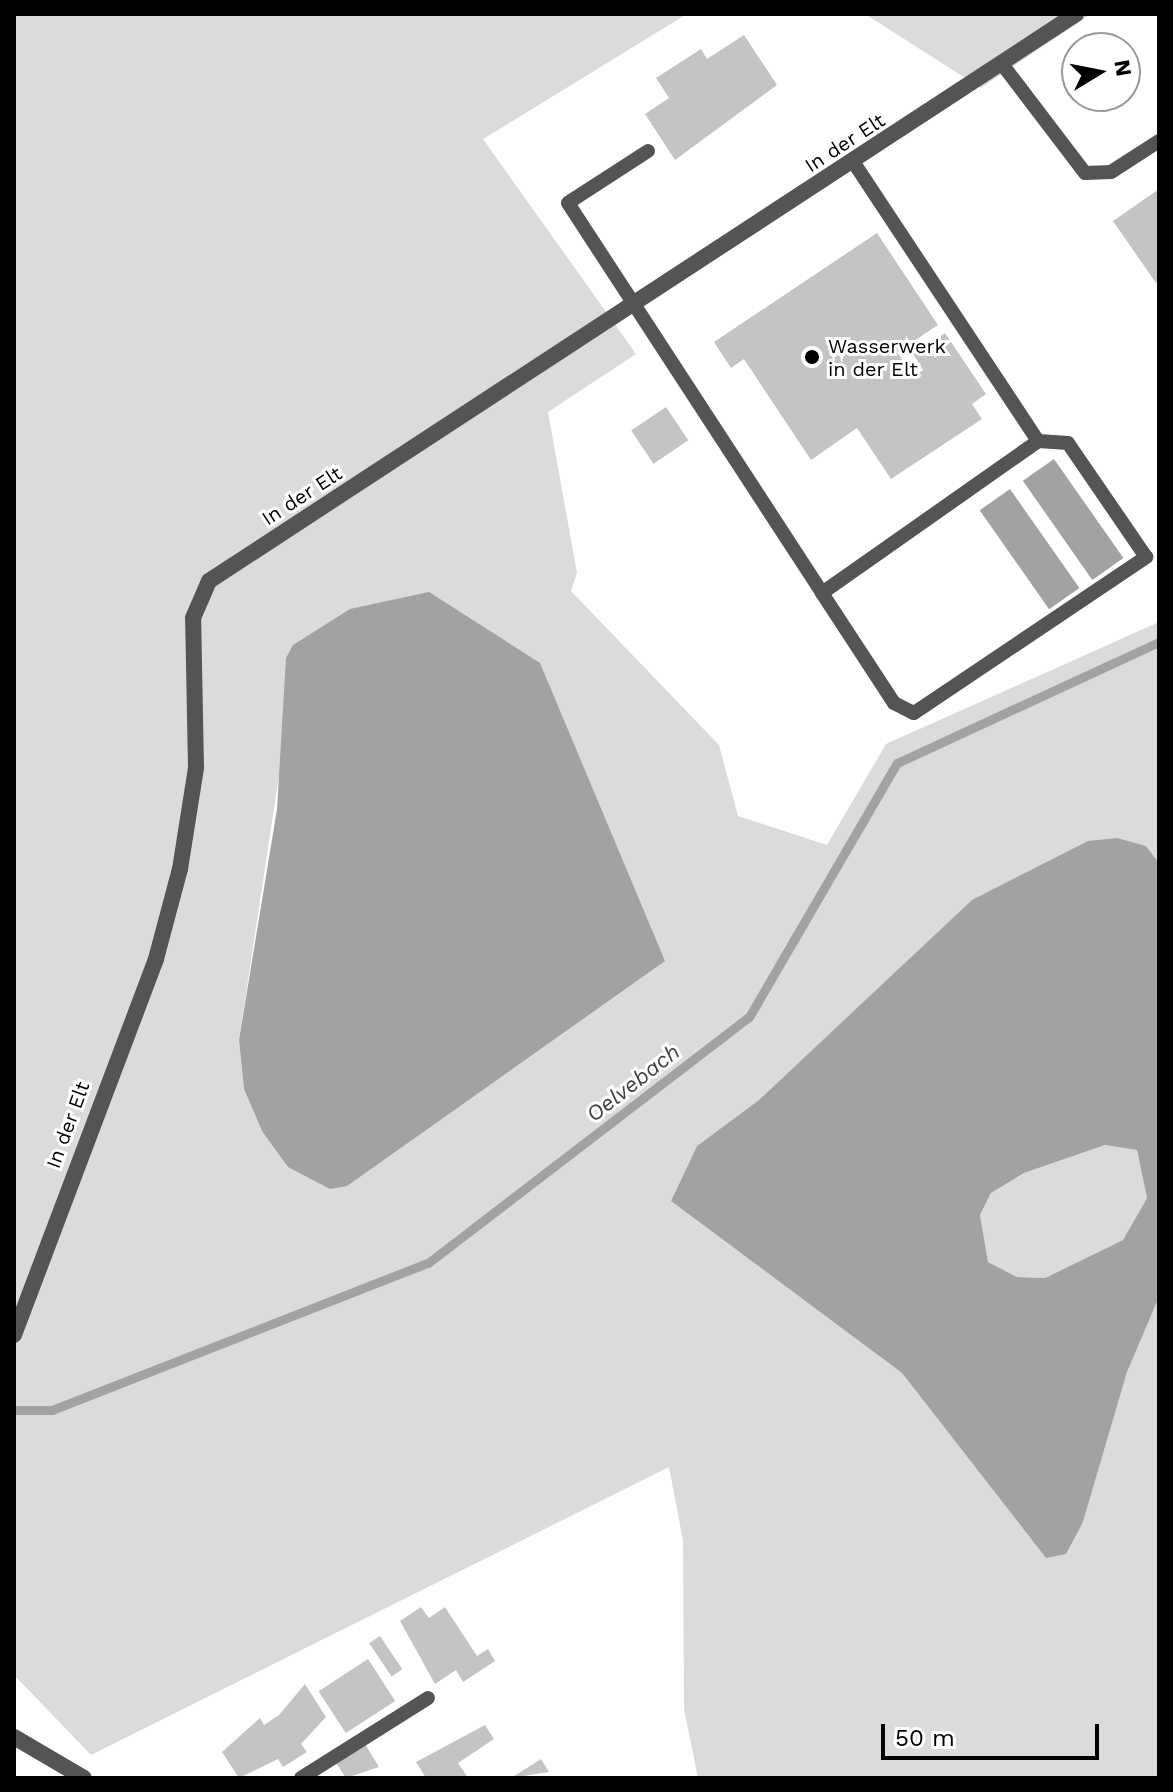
<!DOCTYPE html>
<style>
body{margin:0}
#map{position:relative;width:1173px;height:1792px;overflow:hidden;background:#fff;font-family:"Work Sans",sans-serif}
div>[style]{position:absolute}
[style*='--x']{left:calc(var(--x)*1px);top:calc(var(--y)*1px);width:calc(var(--w)*1px);rotate:calc(var(--a)*1deg)}
.green>*{inset:0;background:#dbdbdb}
.water>*{inset:0;background:#a2a2a2;transform-origin:0 0}
.stream>*{height:9px;margin:-4.5px;padding:0 4.5px;transform-origin:4.5px;border-radius:4.5px;background:#a2a2a2}
.building>*{inset:0;background:#c4c4c4;transform-origin:0 0}
.lane>*{height:14px;margin:-7px;padding:0 7px;transform-origin:7px;border-radius:7px;background:#545454}
.street>*{height:16px;margin:-8px;padding:0 8px;transform-origin:8px;border-radius:8px;background:#545454}
.dots>*{width:22px;height:22px;translate:-50% -50%;box-sizing:border-box;border:4px solid #fff;border-radius:50%}
span{translate:-50% -50%;white-space:nowrap;text-align:center;line-height:1.15;-webkit-text-stroke:6px #fff;paint-order:stroke}
.street-label{font-size:20px;color:#000}
.poi-label{font-size:20px;color:#000}
.left{translate:0 -50%;text-align:left}
.water-label{font-size:22px;color:#434343;font-style:italic}
.frame{position:absolute;inset:0;border:16px solid #000;pointer-events:none}
.north{position:absolute;left:1061px;top:32px;width:80px;height:80px;box-sizing:border-box;background:#fff;border:2px solid #999;border-radius:50%;rotate:80deg;font-size:22px;font-weight:700;line-height:32px;text-align:center;color:#000}
.north::after{content:'';display:block;margin:auto;width:28px;height:36px;background:#000;clip-path:polygon(50% 0,100% 100%,50% 72%,0 100%)}
.scale{position:absolute;left:881px;top:1724px;width:218px;height:36px;box-sizing:border-box;border:4px solid #000;border-top:0;padding-left:10px;font-size:24px;line-height:28px;white-space:nowrap;color:#000;-webkit-text-stroke:6px #fff;paint-order:stroke}
</style>
<div id="map">
<div class="green">
<div style="clip-path:polygon(evenodd,14px 14px,687px 14px,483px 139px,636px 354px,548px 412px,577px 573px,571px 591px,719px 745px,738px 816px,827px 845px,886px 744px,1159px 622px,1159px 863px,1146px 846px,888px 981px,759px 1100px,697px 1146px,671px 1201px,902px 1373px,1046px 1558px,1083px 1522px,1127px 1372px,1159px 1297px,1159px 1778px,698px 1778px,684px 1709px,683px 1541px,669px 1467px,91px 1755px,14px 1675px,14px 14px,283px 749px,262px 1131px,244px 1089px,239px 1040px,283px 749px)"></div>
<div style="clip-path:polygon(865px 14px,1091px 14px,981px 88px)"></div>
<div style="clip-path:polygon(1105px 1145px,1137px 1150px,1147px 1198px,1123px 1240px,1045px 1278px,1017px 1277px,988px 1262px,980px 1215px,991px 1193px,1024px 1173px)"></div>
</div>
<div class="water">
<div style="left:1054px;top:459px;width:121px;height:38px;rotate:55deg"></div>
<div style="left:1010px;top:489px;width:121px;height:37px;rotate:55deg"></div>
<div style="clip-path:polygon(429px 592px,540px 663px,665px 961px,347px 1186px,330px 1189px,288px 1167px,262px 1131px,244px 1089px,239px 1040px,277px 809px,286px 658px,293px 645px,350px 609px)"></div>
<div style="clip-path:polygon(evenodd,1117px 838px,1146px 846px,1159px 863px,1159px 1297px,1127px 1372px,1083px 1522px,1066px 1554px,1046px 1558px,902px 1373px,671px 1201px,697px 1146px,759px 1100px,972px 900px,1088px 841px,1117px 838px,1105px 1145px,1137px 1150px,1147px 1198px,1123px 1240px,1045px 1278px,1017px 1277px,988px 1262px,980px 1215px,991px 1193px,1024px 1173px,1105px 1145px)"></div>
</div>
<div class="stream">
<div style="--x:14;--y:1410;--w:38;--a:0"></div>
<div style="--x:52;--y:1410;--w:404;--a:-21.4"></div>
<div style="--x:428;--y:1263;--w:404;--a:-37.5"></div>
<div style="--x:749;--y:1017;--w:294;--a:-59.8"></div>
<div style="--x:897;--y:763;--w:289;--a:-24.8"></div>
</div>
<div class="building">
<div style="clip-path:polygon(744px 35px,777px 85px,675px 160px,645px 114px,669px 98px,656px 78px,701px 49px,707px 59px)"></div>
<div style="clip-path:polygon(1159px 189px,1159px 281px,1156px 283px,1113px 221px)"></div>
<div style="clip-path:polygon(877px 233px,938px 325px,897px 352px,914px 377px,923px 370px,913px 354px,945px 333px,986px 394px,972px 404px,982px 419px,891px 479px,857px 428px,811px 460px,744px 359px,731px 368px,714px 342px)"></div>
<div style="left:666px;top:407px;width:40px;height:42px;rotate:56deg"></div>
<div style="clip-path:polygon(421px 1607px,429px 1618px,445px 1607px,477px 1656px,488px 1649px,495px 1661px,463px 1682px,456px 1670px,435px 1684px,400px 1621px)"></div>
<div style="left:380px;top:1636px;width:40px;height:13px;rotate:56deg"></div>
<div style="left:368px;top:1659px;width:50px;height:59px;rotate:57deg"></div>
<div style="clip-path:polygon(305px 1684px,326px 1717px,301px 1744px,307px 1752px,283px 1767px,278px 1759px,239px 1778px,222px 1752px,260px 1718px,264px 1725px,279px 1715px)"></div>
<div style="clip-path:polygon(485px 1725px,494px 1739px,458px 1763px,467px 1776px,426px 1778px,416px 1762px)"></div>
<div style="clip-path:polygon(365px 1744px,379px 1767px,346px 1778px,336px 1763px)"></div>
<div style="clip-path:polygon(541px 1759px,549px 1772px,511px 1778px)"></div>
</div>
<div class="lane">
<div style="--x:1002;--y:64;--w:137;--a:52.7"></div>
<div style="--x:1085;--y:173;--w:26;--a:-2"></div>
<div style="--x:1111;--y:172;--w:57;--a:-32.9"></div>
<div style="--x:648;--y:151;--w:95;--a:147"></div>
<div style="--x:568;--y:203;--w:465;--a:56.9"></div>
<div style="--x:822;--y:593;--w:264;--a:-35.1"></div>
<div style="--x:1038;--y:441;--w:335;--a:-123.5"></div>
<div style="--x:822;--y:593;--w:131;--a:56.8"></div>
<div style="--x:894;--y:703;--w:22;--a:27"></div>
<div style="--x:914;--y:713;--w:280;--a:-33.9"></div>
<div style="--x:1146;--y:557;--w:138;--a:-124.4"></div>
<div style="--x:1068;--y:443;--w:30;--a:-176"></div>
<div style="--x:301;--y:1778;--w:150;--a:-32.2"></div>
</div>
<div class="street">
<div style="--x:14;--y:1335;--w:402;--a:-69.3"></div>
<div style="--x:156;--y:959;--w:93;--a:-75.1"></div>
<div style="--x:180;--y:869;--w:102;--a:-81"></div>
<div style="--x:196;--y:768;--w:150;--a:-91.1"></div>
<div style="--x:193;--y:618;--w:40;--a:-66.6"></div>
<div style="--x:209;--y:581;--w:1036;--a:-33.18"></div>
<div style="--x:14;--y:1737;--w:81;--a:30.4"></div>
</div>
<div class="dots">
<div style="left:812px;top:357px;background:#000"></div>
</div>
<div class="street-label">
<span style="left:845px;top:143px;rotate:-33deg">In der Elt</span>
<span style="left:302px;top:496px;rotate:-33deg">In der Elt</span>
<span style="left:68px;top:1125px;rotate:-70deg">In der Elt</span>
</div>
<div class="poi-label">
<span class="left" style="left:828px;top:358px">Wasserwerk<br>in der Elt</span>
</div>
<div class="water-label">
<span style="left:633px;top:1083px;rotate:-38deg">Oelvebach</span>
</div>
<div class="frame"></div>
<div class="north">N</div>
<div class="scale">50 m</div>
</div>
